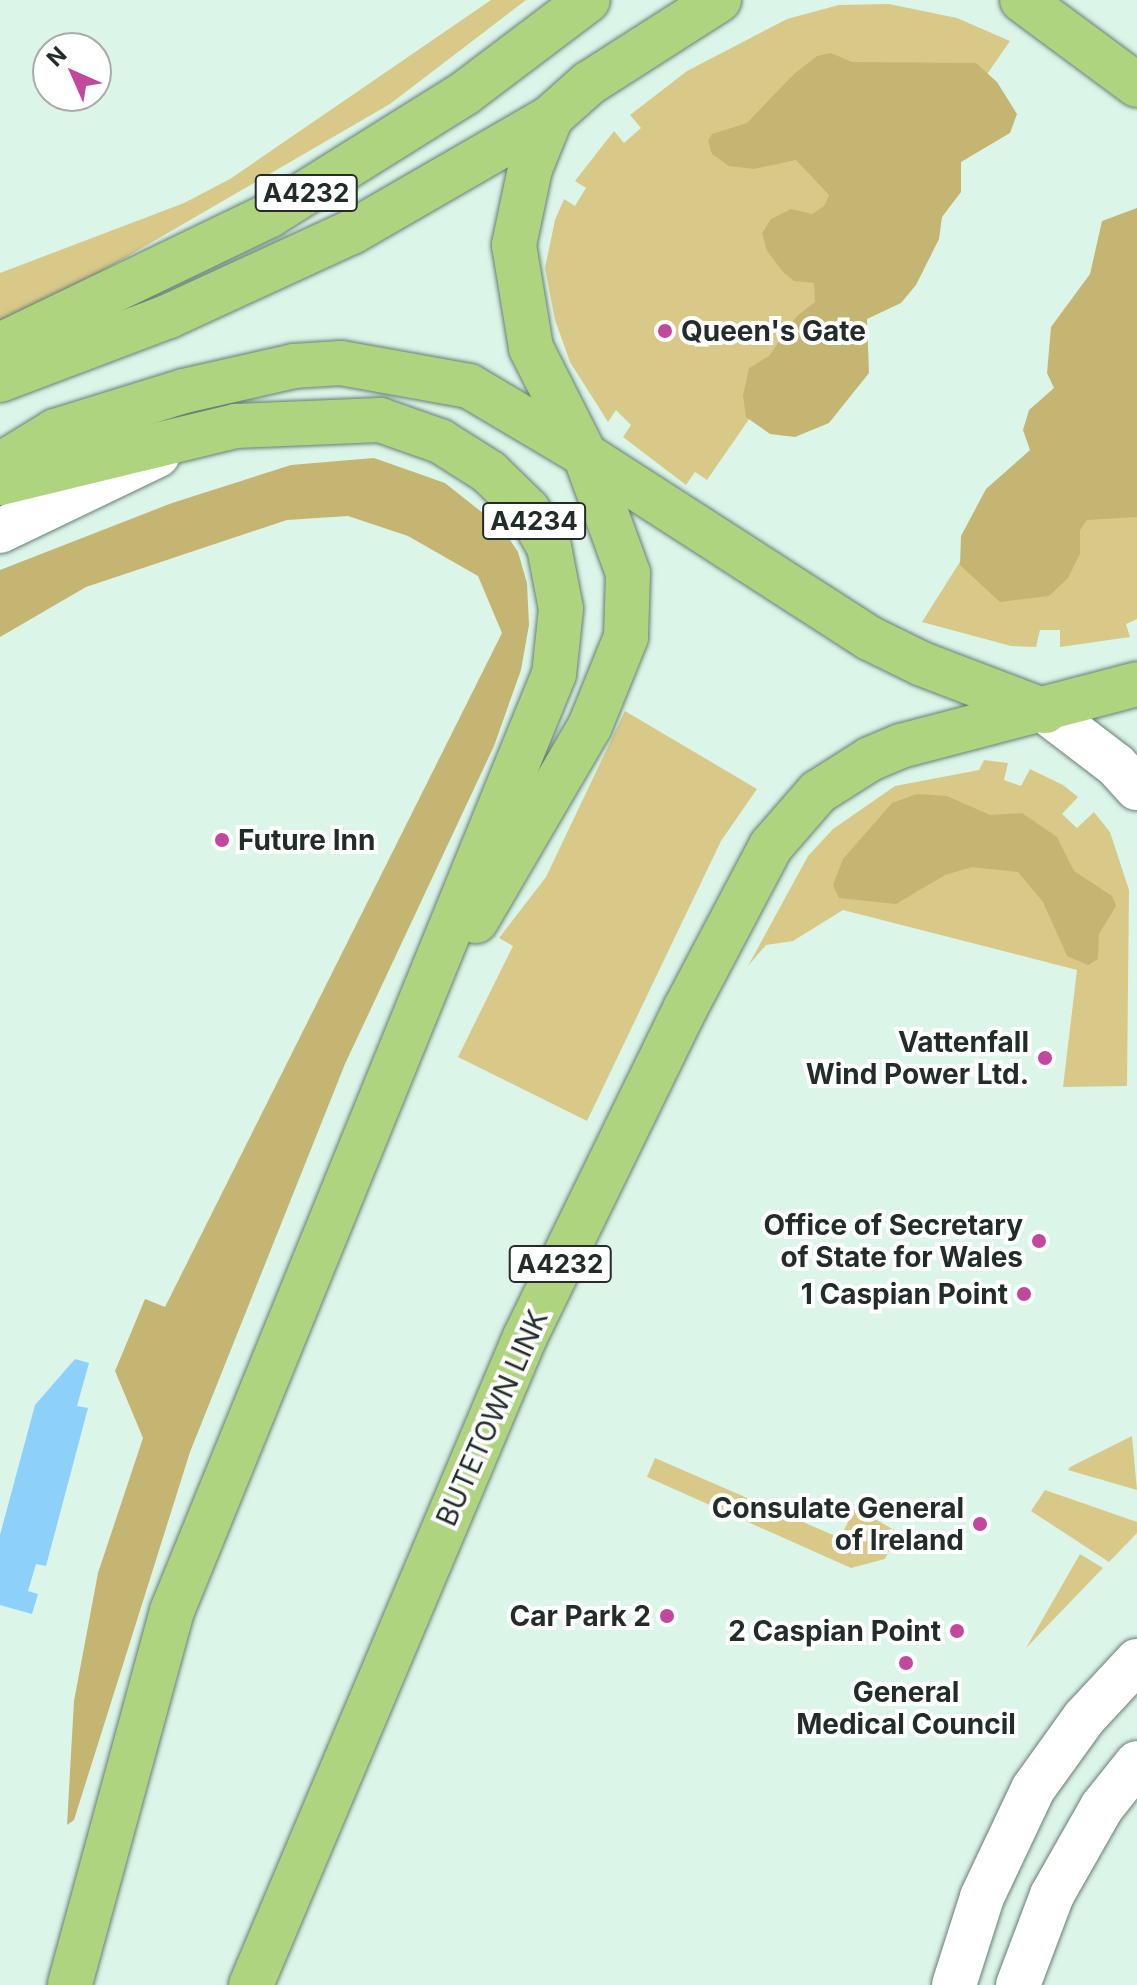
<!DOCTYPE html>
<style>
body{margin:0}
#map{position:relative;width:1137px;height:1985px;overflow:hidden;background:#dcf5e9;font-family:Inter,sans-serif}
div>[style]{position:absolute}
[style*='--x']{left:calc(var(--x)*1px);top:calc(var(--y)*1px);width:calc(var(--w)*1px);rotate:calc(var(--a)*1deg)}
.green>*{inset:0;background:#d8c989}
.forest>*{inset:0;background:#c5b572}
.water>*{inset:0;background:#8dd0f9}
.roads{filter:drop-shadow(0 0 2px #677e74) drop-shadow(0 0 2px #677e74)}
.minor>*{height:44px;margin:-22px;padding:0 22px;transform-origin:22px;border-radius:22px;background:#fff}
.primary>*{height:44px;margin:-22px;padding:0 22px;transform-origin:22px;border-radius:22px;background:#aed480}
.dots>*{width:22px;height:22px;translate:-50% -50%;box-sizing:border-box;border:4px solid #fff;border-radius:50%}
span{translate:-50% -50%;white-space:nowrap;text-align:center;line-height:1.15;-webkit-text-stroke:8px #fff;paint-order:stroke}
.shield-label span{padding:2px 6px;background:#fff;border:2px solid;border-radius:6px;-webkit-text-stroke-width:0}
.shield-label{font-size:26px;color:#222c28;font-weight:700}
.poi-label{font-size:28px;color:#222c28;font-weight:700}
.left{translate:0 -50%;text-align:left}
.right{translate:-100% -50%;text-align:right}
.street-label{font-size:28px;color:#222c28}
.north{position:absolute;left:32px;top:32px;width:80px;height:80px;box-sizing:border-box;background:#fff;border:2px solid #a7aba9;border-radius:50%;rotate:315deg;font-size:22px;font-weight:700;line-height:32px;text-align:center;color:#222c28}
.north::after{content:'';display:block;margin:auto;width:28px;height:36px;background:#c1489d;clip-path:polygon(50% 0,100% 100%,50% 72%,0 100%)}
</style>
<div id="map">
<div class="green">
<div style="clip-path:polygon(491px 0,526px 0,390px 104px,61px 295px,0 322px,0 273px,184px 203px,230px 179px)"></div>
<div style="clip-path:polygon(889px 4px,957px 18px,1010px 41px,707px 480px,695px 472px,686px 485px,623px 437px,631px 425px,616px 410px,608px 422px,570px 362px,555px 320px,545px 268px,555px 220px,564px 199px,575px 206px,586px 188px,575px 181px,614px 131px,624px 143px,641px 128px,630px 115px,687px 71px,787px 19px,839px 5px)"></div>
<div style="clip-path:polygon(1137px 281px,1137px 619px,1126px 624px,1130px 637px,1060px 647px,1060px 630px,1040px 630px,1036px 647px,1011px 646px,922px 622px)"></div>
<div style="clip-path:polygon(625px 711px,757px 789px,721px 841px,587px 1121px,458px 1057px,513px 946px,499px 938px,546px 877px)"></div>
<div style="clip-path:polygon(984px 760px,1008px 763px,1004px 780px,1021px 786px,1030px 769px,1063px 785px,1078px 797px,1062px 814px,1077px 828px,1094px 812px,1110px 832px,1129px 890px,1127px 1086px,1063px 1087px,1077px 970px,843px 910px,793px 941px,766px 945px,748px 966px,808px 856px,833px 829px,895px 786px,979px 770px)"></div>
<div style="clip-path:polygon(1132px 1436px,1137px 1490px,1068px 1470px,1070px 1467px)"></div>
<div style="clip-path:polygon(655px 1458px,840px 1538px,855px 1508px,898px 1532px,885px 1559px,851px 1568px,647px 1477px)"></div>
<div style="clip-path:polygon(1045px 1490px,1137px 1522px,1137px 1533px,1109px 1562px,1031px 1511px)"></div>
<div style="clip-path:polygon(1080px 1554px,1103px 1568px,1026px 1648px)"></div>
</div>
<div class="forest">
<div style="clip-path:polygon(831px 53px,852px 62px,976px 63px,997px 82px,1017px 114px,1010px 133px,961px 162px,961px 192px,942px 217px,939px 239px,916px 285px,901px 303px,867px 319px,869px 373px,829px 423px,795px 437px,770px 434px,746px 417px,743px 396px,749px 368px,769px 356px,797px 316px,815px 302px,814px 283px,794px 281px,784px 273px,767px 251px,762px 233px,771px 219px,791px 209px,812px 214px,824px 206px,829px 195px,796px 160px,754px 169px,729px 166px,712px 154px,708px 141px,712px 134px,747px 123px,794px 74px,817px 56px)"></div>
<div style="clip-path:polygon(1137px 208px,1137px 517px,1087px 520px,1080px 530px,1080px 554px,1068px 578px,1049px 596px,1000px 602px,960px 565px,961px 536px,986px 489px,1030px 450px,1023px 430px,1029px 410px,1054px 388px,1047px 373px,1051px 327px,1090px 274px,1102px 221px)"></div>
<div style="clip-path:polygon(374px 458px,445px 483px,503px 529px,518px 552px,527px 583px,529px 625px,521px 670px,494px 746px,345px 1064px,190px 1452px,74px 1820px,67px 1825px,74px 1701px,98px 1573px,143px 1438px,115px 1371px,145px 1299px,165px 1307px,502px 633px,478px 576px,408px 536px,348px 516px,287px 520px,86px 587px,0 637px,0 570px,172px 503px,291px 465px)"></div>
<div style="clip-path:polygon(917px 794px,947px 796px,990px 815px,1022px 813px,1057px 837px,1074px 871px,1112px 896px,1116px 906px,1099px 934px,1098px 959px,1088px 965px,1067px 956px,1043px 902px,1018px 872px,972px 867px,945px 875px,896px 904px,839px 898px,833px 885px,843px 859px,892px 803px)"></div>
</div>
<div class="water">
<div style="clip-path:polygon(75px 1359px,89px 1363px,77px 1406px,88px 1408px,46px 1566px,36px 1564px,28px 1591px,38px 1594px,32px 1614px,0 1605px,0 1535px,35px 1405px)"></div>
</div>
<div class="roads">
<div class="minor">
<div style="--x:0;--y:531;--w:175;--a:-25.7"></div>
<div style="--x:1045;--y:711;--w:89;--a:37.3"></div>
<div style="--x:1116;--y:765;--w:31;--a:48"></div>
<div style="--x:954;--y:1985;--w:92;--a:-72.3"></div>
<div style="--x:982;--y:1897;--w:119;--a:-64.7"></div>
<div style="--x:1033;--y:1789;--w:87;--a:-54.3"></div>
<div style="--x:1084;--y:1718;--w:78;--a:-47.1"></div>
<div style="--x:1018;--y:1985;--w:96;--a:-69.3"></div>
<div style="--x:1052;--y:1895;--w:101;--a:-60.4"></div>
<div style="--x:1102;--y:1807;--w:56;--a:-51.5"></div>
</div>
<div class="primary">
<div style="--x:719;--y:0;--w:154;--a:147.4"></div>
<div style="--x:589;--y:83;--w:51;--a:138.2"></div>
<div style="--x:551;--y:117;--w:56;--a:112"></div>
<div style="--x:530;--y:169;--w:78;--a:101.9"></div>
<div style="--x:514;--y:245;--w:104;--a:80.6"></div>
<div style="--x:531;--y:348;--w:120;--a:63.2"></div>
<div style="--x:585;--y:455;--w:338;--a:32.8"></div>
<div style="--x:869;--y:638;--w:59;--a:26.1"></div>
<div style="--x:922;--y:664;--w:132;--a:20.9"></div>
<div style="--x:1022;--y:0;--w:143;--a:36.5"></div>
<div style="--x:0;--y:345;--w:300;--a:-25.7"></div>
<div style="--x:270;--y:215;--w:230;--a:-32"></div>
<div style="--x:465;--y:93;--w:154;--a:-37.1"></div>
<div style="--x:0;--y:380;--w:181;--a:-20.7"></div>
<div style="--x:169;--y:316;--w:201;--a:-24.7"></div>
<div style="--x:352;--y:232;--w:230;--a:-30"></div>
<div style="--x:0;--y:465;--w:65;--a:-31.7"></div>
<div style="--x:55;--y:431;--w:135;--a:-17.2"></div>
<div style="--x:184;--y:391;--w:113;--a:-12.8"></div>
<div style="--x:294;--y:366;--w:47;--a:-3.7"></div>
<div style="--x:341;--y:363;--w:130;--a:10.2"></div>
<div style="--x:469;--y:386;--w:135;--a:30.7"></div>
<div style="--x:585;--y:455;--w:126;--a:70"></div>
<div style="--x:628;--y:573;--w:64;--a:91.8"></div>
<div style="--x:626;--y:637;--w:96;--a:112"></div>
<div style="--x:590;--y:726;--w:226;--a:120.3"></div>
<div style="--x:0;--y:483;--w:243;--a:-13.6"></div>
<div style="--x:236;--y:426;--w:144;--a:-2.4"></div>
<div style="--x:380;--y:420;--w:64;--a:19.3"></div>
<div style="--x:440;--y:441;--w:58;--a:32.3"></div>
<div style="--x:489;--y:472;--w:54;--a:44.3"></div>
<div style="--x:528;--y:510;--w:43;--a:60.4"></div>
<div style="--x:549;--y:547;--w:63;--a:79"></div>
<div style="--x:561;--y:609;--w:65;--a:96.1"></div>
<div style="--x:554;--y:674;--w:1012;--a:112.18"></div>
<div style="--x:172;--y:1611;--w:388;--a:105.3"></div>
<div style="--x:251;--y:1985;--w:704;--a:-67.08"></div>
<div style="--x:525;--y:1337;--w:365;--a:-64"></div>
<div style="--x:685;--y:1009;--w:184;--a:-62.2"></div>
<div style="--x:771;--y:846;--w:72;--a:-49"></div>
<div style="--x:818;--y:792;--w:62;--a:-32.4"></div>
<div style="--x:870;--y:759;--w:34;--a:-23"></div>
<div style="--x:901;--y:746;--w:244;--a:-14.7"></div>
</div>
</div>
<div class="dots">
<div style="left:665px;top:331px;background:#c1489d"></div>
<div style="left:222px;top:840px;background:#c1489d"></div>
<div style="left:1045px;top:1058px;background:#c1489d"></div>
<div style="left:1039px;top:1241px;background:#c1489d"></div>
<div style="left:1024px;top:1294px;background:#c1489d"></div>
<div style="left:980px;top:1524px;background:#c1489d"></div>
<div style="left:667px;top:1616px;background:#c1489d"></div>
<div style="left:957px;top:1631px;background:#c1489d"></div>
<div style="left:906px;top:1663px;background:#c1489d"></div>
</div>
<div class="shield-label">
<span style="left:306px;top:193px">A4232</span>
<span style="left:534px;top:521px">A4234</span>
<span style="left:560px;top:1264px">A4232</span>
</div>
<div class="poi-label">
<span class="left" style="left:681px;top:331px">Queen's Gate</span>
<span class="left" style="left:238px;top:840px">Future Inn</span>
<span class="right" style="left:1029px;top:1058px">Vattenfall<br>Wind Power Ltd.</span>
<span class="right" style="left:1023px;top:1241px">Office of Secretary<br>of State for Wales</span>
<span class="right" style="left:1008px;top:1294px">1 Caspian Point</span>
<span class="right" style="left:964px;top:1524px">Consulate General<br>of Ireland</span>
<span class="right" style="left:651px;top:1616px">Car Park 2</span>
<span class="right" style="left:941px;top:1631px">2 Caspian Point</span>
<span style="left:906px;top:1708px">General<br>Medical Council</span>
</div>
<div class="street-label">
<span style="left:492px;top:1418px;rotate:-66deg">BUTETOWN LINK</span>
</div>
<div class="north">N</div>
</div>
